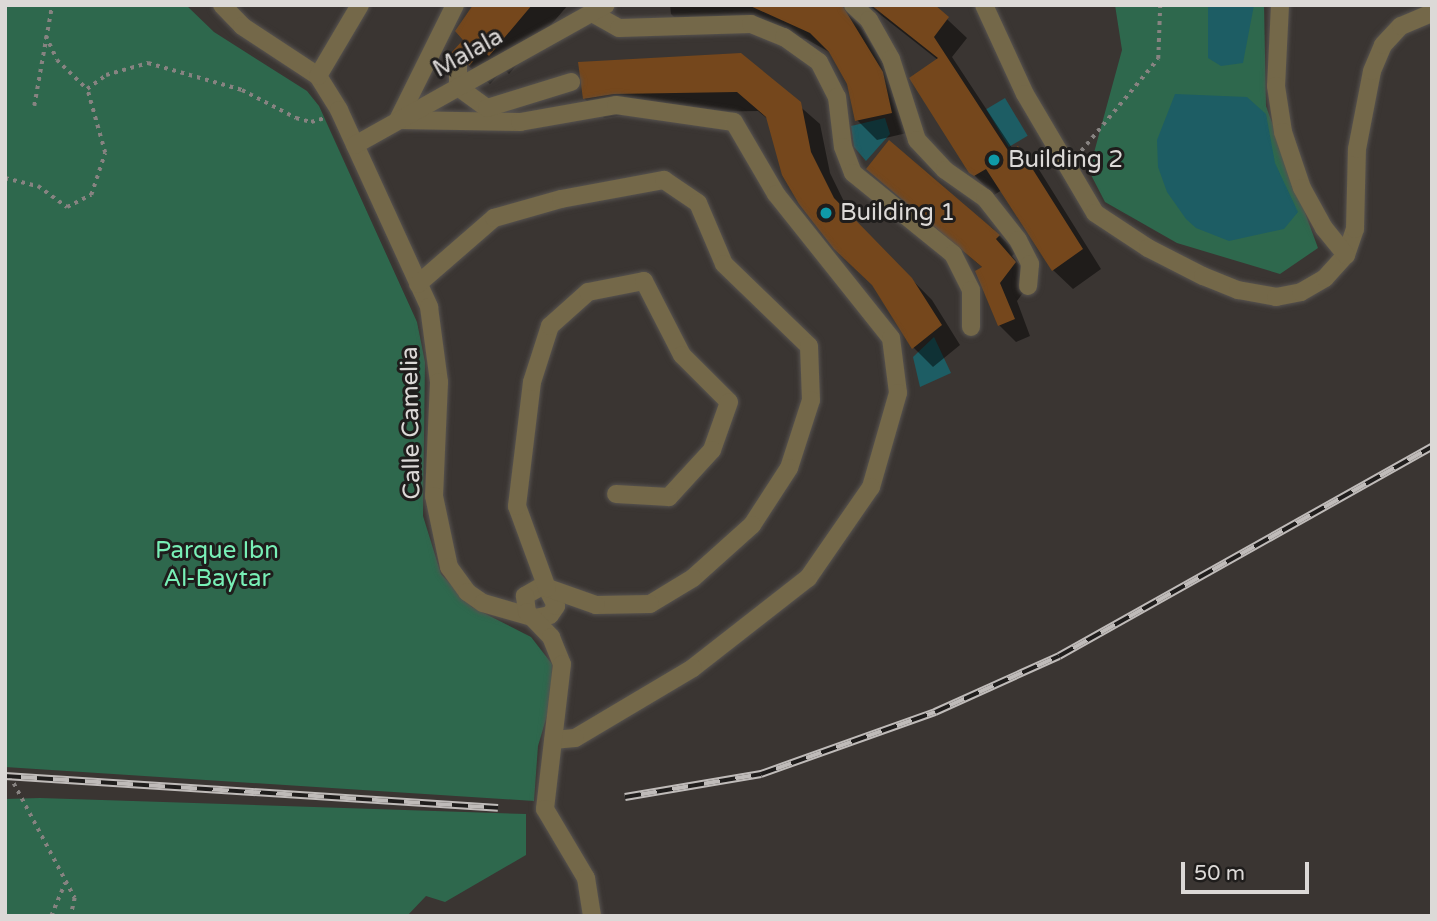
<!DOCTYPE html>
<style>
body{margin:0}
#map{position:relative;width:1437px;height:921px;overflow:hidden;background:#3a3532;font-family:"Varela Round",sans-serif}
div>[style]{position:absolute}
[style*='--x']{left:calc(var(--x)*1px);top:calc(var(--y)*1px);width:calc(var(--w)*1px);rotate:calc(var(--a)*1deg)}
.green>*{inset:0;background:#2e684d}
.water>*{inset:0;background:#1d5d64;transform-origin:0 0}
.shadow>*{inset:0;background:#0007}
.building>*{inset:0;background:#75471c}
.path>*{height:3.5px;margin-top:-1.75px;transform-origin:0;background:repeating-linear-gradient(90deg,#878381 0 3.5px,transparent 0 8.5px)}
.roads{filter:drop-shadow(0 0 2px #575350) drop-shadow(0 0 2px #575350)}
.minor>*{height:18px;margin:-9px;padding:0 9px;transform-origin:9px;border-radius:9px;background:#746849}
.rail>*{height:8px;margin-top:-4px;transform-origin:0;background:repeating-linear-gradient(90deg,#1f1d1c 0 16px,#bfbbb9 0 32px);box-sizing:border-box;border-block:2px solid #bfbbb9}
.dots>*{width:19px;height:19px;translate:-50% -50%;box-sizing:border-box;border:4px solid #1f1d1c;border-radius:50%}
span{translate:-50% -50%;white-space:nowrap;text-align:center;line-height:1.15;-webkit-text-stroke:6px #1f1d1c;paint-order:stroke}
.street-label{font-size:24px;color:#dcd9d7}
.poi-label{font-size:24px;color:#dcd9d7}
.left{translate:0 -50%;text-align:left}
.park-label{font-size:24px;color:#78efb6}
.frame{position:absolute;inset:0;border:7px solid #dcd9d7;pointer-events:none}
.scale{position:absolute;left:1181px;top:862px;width:128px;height:32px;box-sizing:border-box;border:4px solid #dcd9d7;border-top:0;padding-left:9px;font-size:21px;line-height:24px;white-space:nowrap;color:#dcd9d7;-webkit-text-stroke:5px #1f1d1c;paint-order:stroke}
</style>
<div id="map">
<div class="green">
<div style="clip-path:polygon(5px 5px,186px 5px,214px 32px,307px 91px,319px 106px,417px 322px,425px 362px,423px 516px,441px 574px,472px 607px,531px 637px,552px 664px,551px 702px,538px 746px,534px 801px,5px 767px)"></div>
<div style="clip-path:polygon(1115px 5px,1264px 5px,1266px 106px,1318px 248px,1280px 274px,1177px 243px,1105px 202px,1089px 171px,1122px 50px)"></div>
<div style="clip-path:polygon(40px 798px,526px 814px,526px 855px,445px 902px,426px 896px,407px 916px,5px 916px,5px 799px)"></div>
</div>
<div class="water">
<div style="clip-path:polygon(1208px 5px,1254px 5px,1243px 63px,1221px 66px,1208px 58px)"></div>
<div style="clip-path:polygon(1175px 94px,1247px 97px,1266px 114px,1275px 163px,1298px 212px,1284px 229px,1229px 241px,1196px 228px,1186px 219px,1167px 192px,1158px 167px,1157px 140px)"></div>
<div style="left:1005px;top:98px;width:44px;height:22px;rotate:59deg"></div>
<div style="clip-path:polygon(885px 118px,890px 134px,866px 161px,854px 147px,851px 126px)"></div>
<div style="clip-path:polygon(934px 337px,951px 373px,920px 387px,913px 357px)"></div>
</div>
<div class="shadow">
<div style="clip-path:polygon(476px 5px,568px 5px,509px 74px,504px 69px,490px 84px,453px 53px,465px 40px)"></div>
<div style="clip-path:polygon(670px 5px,839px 5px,861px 27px,902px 94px,911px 132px,877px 140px,857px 120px,849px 83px,831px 53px,806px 39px,745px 27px,691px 34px,671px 14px)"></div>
<div style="clip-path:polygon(868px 5px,932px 5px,967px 38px,952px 57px,1014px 151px,1018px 148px,1038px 168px,1101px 269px,1073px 289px,1053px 270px,1002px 190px,994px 195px,971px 172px,938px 60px)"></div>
<div style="clip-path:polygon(741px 55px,820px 124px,830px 173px,853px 220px,932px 300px,960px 345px,933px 367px,914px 348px,769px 120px,758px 111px,635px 113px,604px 118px,584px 98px)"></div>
<div style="clip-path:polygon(869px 169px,992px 228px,1010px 246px,1015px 253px,1012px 256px,1032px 280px,1017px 301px,1030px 336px,1016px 342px,999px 325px,983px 268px)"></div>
</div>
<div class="building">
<div style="clip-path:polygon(473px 5px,532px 5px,489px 56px,483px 50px,469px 66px,464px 55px,451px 53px,463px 40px,455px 31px)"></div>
<div style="clip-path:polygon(748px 5px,842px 5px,883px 72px,892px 113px,855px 121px,847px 84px,829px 52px,810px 33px)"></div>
<div style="clip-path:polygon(871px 5px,935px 5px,949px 17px,934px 37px,1009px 152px,1018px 146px,1083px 249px,1052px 271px,986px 169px,974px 176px,969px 173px,909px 78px,938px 58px)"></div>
<div style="clip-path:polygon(741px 53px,801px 102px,811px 152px,834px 198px,912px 278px,942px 325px,912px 349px,872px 285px,834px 249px,799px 204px,782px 175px,766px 117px,737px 92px,614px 94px,583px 99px,578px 62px)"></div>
<div style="clip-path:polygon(889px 140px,1000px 235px,996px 239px,1016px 262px,1000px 283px,1015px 319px,998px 326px,975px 271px,982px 267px,866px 169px)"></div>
</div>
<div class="path">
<div style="--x:46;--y:36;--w:26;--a:65"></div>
<div style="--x:57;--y:60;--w:42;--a:44"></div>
<div style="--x:34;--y:106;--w:103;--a:-79.9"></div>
<div style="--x:1081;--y:151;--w:120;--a:-50.1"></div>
<div style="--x:1158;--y:59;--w:54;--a:-87.9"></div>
<div style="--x:5;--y:178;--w:34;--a:14"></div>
<div style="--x:38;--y:186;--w:36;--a:36"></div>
<div style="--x:67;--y:207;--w:27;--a:-27"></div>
<div style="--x:91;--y:195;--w:44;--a:-71.6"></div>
<div style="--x:105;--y:153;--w:66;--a:-105.7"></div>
<div style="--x:87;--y:89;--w:24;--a:-36"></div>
<div style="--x:106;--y:75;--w:44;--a:-15.9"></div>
<div style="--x:148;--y:63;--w:98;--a:16"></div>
<div style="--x:242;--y:90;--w:61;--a:27.4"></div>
<div style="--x:296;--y:118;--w:16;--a:15"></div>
<div style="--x:311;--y:122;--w:15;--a:-16"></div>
<div style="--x:10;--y:776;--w:138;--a:62"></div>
<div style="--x:75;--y:898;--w:18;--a:103"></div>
<div style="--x:51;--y:916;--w:36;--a:-67"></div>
</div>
<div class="roads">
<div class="minor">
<div style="--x:222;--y:5;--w:29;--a:46"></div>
<div style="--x:242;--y:26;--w:91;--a:33.3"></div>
<div style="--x:318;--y:76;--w:40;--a:58"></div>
<div style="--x:339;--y:110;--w:217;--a:65.4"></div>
<div style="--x:429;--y:307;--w:76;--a:82.4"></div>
<div style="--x:439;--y:382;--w:114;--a:92.5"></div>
<div style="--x:434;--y:496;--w:73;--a:78.1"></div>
<div style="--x:449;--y:567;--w:31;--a:54"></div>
<div style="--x:467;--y:592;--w:19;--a:35"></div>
<div style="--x:483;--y:603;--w:54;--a:16.1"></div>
<div style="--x:535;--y:618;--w:15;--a:-11"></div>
<div style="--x:550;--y:615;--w:11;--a:-56"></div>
<div style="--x:556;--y:606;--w:20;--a:-117"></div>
<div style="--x:455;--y:5;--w:128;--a:116.4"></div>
<div style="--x:398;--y:120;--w:122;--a:0.9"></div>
<div style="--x:520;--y:122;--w:97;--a:-10"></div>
<div style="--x:616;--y:105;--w:119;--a:8.2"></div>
<div style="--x:734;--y:122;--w:83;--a:59.7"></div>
<div style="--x:776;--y:194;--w:184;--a:51.4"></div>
<div style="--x:891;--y:338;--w:55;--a:82.7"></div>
<div style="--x:898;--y:393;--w:98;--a:106"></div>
<div style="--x:871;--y:487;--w:111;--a:124.7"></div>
<div style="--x:808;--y:578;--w:146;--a:142"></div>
<div style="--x:693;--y:668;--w:137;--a:149.3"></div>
<div style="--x:575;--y:738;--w:22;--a:175"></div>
<div style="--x:593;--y:5;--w:8;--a:97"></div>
<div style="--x:592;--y:13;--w:31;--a:29"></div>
<div style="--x:619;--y:28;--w:132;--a:-1.7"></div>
<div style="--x:751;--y:24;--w:35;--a:22"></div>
<div style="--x:784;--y:37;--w:43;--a:35.5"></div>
<div style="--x:819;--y:62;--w:39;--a:63"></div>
<div style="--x:837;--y:97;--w:50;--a:83.2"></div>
<div style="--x:843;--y:147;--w:28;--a:69"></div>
<div style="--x:853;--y:173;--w:129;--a:39"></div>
<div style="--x:953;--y:254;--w:40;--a:63.4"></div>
<div style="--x:971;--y:290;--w:37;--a:90"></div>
<div style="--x:853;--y:5;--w:22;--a:43"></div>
<div style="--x:869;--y:20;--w:45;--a:60.6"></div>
<div style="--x:891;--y:59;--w:85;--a:72.2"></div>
<div style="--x:917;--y:140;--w:41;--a:47"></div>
<div style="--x:945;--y:170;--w:49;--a:35"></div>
<div style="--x:985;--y:198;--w:53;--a:51.8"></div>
<div style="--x:1018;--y:240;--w:27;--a:63"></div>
<div style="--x:1030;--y:264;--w:22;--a:95"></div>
<div style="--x:984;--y:5;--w:98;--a:65.3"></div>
<div style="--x:1025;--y:94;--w:138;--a:59.5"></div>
<div style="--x:1095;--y:213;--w:64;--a:33.4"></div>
<div style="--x:1148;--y:248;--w:62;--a:27"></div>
<div style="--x:1203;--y:276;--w:38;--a:22"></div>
<div style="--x:1238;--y:290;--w:39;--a:10"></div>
<div style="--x:1276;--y:297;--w:25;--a:-11"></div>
<div style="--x:1301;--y:292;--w:28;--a:-30"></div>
<div style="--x:1325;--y:278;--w:31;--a:-48"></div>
<div style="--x:1346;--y:255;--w:28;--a:-71"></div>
<div style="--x:1355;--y:229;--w:80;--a:-88.6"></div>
<div style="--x:1357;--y:149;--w:79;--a:-79.1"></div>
<div style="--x:1372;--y:71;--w:28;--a:-67"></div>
<div style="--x:1383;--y:45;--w:26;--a:-47"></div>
<div style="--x:1401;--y:26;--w:34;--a:-23"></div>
<div style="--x:1280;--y:5;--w:81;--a:92.8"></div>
<div style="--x:1276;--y:86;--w:47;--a:81.3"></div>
<div style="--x:1283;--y:132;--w:59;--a:71.3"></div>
<div style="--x:1302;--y:188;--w:46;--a:61.2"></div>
<div style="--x:1324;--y:228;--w:35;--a:51"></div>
<div style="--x:458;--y:64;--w:23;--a:90"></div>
<div style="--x:458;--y:87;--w:36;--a:36"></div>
<div style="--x:487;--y:108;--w:88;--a:-17.2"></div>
<div style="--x:318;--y:76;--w:82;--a:-59.4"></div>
<div style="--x:355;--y:145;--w:287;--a:-29.2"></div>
<div style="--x:418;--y:284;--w:101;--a:-41"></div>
<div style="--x:494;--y:218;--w:70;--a:-15.8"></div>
<div style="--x:561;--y:199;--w:105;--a:-10.5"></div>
<div style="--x:664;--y:180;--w:41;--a:34.1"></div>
<div style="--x:698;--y:203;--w:66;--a:66.9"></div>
<div style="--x:724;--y:264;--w:118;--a:44"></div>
<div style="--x:809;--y:346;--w:54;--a:87.9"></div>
<div style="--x:811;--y:400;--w:71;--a:107.9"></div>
<div style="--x:789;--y:468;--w:68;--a:123"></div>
<div style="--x:752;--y:525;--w:79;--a:138.1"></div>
<div style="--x:693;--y:578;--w:50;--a:148.8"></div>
<div style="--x:650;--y:604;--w:54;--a:178.9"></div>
<div style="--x:596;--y:605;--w:57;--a:-160.6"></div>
<div style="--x:542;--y:586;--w:20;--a:150"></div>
<div style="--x:525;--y:596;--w:16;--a:83"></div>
<div style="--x:527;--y:612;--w:35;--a:46"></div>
<div style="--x:551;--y:637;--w:29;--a:68"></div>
<div style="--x:562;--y:664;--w:146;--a:96.7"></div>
<div style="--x:545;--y:809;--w:80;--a:59.3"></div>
<div style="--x:586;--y:878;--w:38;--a:81"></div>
<div style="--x:547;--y:588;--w:87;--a:-110.1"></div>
<div style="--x:517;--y:506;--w:125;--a:-83.1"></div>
<div style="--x:532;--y:382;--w:59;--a:-72.2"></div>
<div style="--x:550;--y:326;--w:51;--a:-41.8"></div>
<div style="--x:588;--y:292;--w:57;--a:-11.1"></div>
<div style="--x:644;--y:281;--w:83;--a:62.8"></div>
<div style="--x:682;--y:355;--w:66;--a:45"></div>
<div style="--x:729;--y:402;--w:51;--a:109.5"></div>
<div style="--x:712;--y:450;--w:64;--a:132.5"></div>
<div style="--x:669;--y:497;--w:53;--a:-176.8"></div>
</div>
</div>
<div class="rail">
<div style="--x:5;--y:776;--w:494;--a:3.7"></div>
<div style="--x:625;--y:797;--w:138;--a:-9.6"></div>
<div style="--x:761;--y:774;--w:185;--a:-19.6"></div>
<div style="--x:935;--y:712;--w:136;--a:-24.3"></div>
<div style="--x:1059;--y:656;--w:428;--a:-29.3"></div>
</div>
<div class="dots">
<div style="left:994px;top:160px;background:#0f9aa8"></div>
<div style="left:826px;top:213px;background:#0f9aa8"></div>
</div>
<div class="street-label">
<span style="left:468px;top:53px;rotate:-29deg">Malala</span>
<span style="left:411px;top:423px;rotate:-91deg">Calle Camelia</span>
</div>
<div class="poi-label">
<span class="left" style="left:1008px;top:160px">Building 2</span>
<span class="left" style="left:840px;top:213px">Building 1</span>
</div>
<div class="park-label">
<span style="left:217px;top:565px">Parque Ibn<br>Al-Baytar</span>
</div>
<div class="frame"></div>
<div class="scale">50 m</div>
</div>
